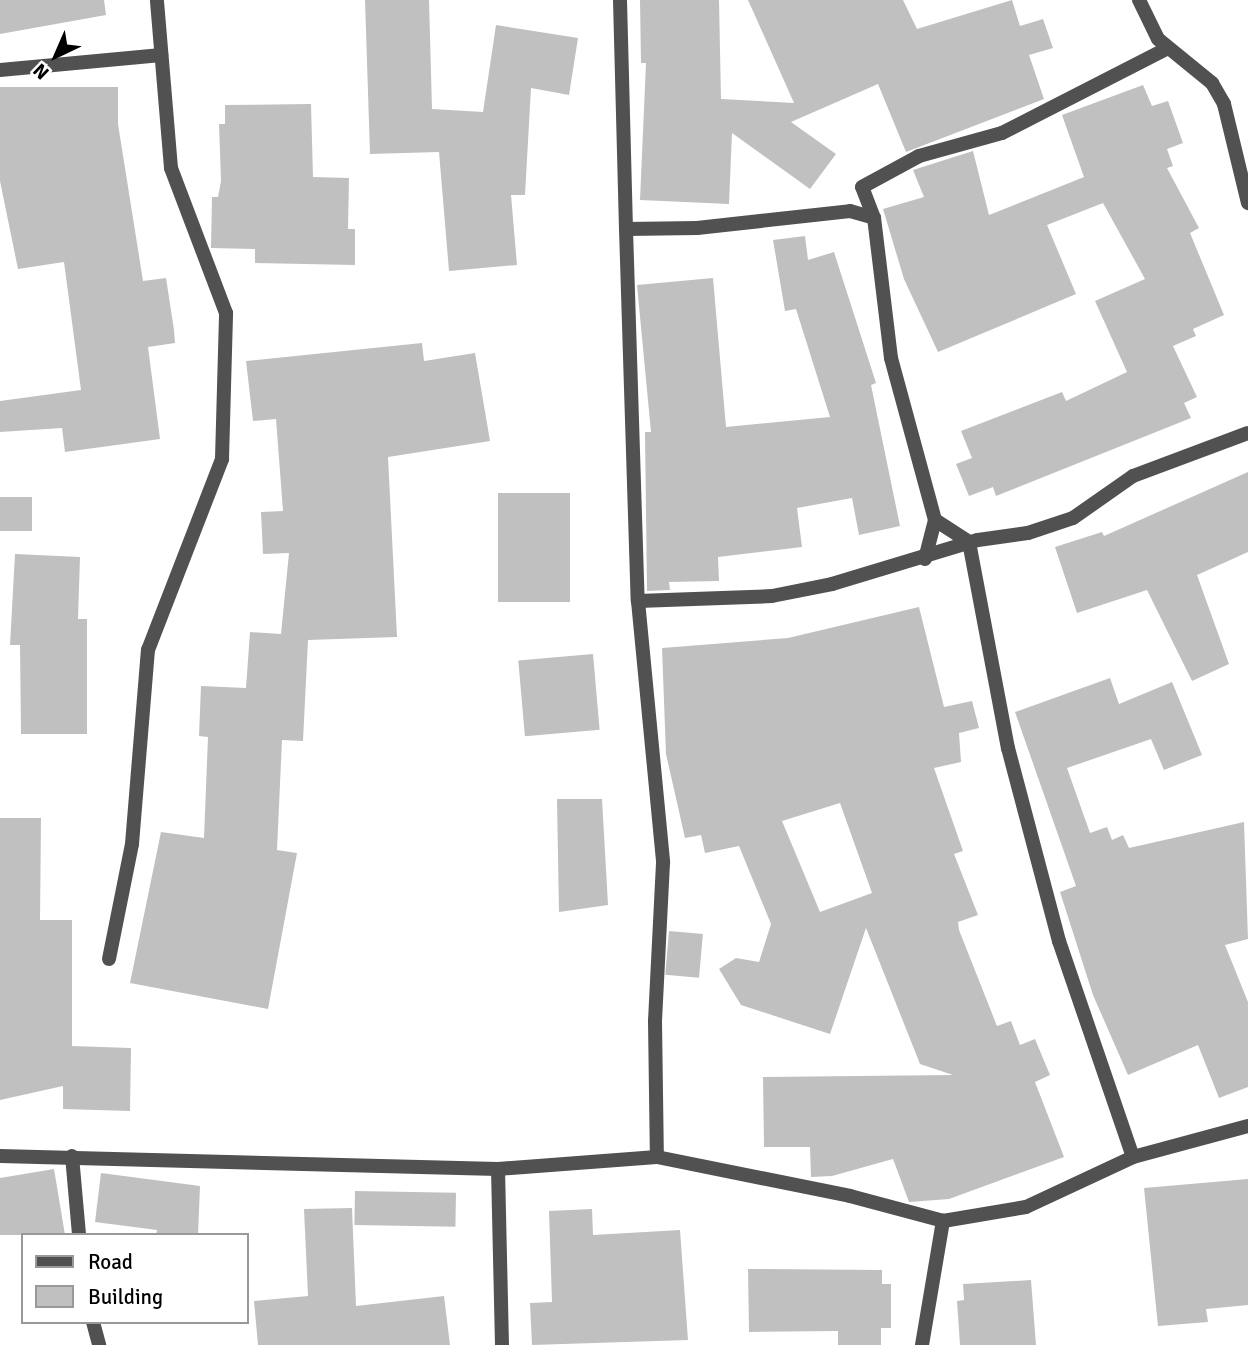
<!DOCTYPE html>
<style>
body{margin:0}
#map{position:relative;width:1248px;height:1345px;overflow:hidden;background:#fff;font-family:Signika,sans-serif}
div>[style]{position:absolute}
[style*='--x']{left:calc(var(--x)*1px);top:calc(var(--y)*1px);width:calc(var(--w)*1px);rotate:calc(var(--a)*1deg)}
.building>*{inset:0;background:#c0c0c0;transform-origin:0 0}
.minor>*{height:14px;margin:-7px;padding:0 7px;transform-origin:7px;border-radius:7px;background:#515151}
span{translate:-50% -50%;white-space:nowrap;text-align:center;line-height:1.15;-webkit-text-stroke:5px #fff;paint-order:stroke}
.legend{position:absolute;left:21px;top:1233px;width:228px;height:91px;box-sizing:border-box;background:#fff;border:2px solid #999;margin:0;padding:9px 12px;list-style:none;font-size:21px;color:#000}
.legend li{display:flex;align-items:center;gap:14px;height:35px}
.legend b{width:35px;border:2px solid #999}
.north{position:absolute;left:21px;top:21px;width:70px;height:70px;-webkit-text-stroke:5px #fff;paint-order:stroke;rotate:224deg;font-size:19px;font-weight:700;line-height:28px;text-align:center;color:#000}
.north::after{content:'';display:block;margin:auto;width:24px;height:32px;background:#000;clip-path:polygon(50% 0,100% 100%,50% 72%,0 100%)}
</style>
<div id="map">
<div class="building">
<div style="clip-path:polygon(0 0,104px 0,106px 15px,0 34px)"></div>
<div style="clip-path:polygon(365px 0,429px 0,432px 109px,483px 112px,496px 25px,578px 38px,569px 95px,531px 88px,525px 195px,511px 195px,517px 265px,449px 271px,439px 152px,370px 154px)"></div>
<div style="clip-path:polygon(640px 0,719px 0,721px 99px,794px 103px,748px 0,903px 0,917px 29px,1012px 0,1020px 26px,1043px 19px,1053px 48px,1029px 55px,1044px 99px,906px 152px,878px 84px,791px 122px,836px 154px,810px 189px,732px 133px,729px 204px,640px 200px,646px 63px,641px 63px)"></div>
<div style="clip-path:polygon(1143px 85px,1152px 106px,1168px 101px,1183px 143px,1167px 149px,1173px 166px,1167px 168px,1199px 228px,1190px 233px,1224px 315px,1193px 329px,1196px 336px,1173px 346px,1197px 397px,1184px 403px,1191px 418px,996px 496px,993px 487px,969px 496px,956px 464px,972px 458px,961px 431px,1062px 392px,1066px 401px,1127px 372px,1095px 301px,1145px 279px,1103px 203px,1047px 225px,1076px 294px,938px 352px,904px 279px,883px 209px,924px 197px,913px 170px,973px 151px,989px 215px,1084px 177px,1062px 115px)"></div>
<div style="clip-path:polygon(0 87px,118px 87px,118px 124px,143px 281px,166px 278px,174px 330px,175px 343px,148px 347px,160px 439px,65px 452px,62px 428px,0 432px,0 401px,81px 390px,64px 262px,18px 269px,0 181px)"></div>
<div style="clip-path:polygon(311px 104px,313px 177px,349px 178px,348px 229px,355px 229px,355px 265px,255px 263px,255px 249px,211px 248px,212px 197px,218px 197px,221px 181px,219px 124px,225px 124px,225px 105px)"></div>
<div style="clip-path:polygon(805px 236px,808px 260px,834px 252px,876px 383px,871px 385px,900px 526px,859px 535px,852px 498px,797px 508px,802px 547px,718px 557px,719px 581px,669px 582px,670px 590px,647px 591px,645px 432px,651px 432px,637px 285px,713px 278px,726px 427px,830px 417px,796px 309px,785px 311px,773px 240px)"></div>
<div style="clip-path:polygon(422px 343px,424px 361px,475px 353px,490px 441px,388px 457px,397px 637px,308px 640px,303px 741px,282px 740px,277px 850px,297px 853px,268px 1009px,130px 983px,161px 832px,204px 838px,208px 737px,199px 736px,201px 686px,246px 688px,250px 632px,281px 634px,289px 553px,263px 554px,261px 512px,283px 511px,276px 419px,253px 421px,246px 361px)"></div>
<div style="clip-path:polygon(1248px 472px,1248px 552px,1197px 575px,1229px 664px,1192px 681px,1147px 590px,1077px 613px,1055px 547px,1102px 532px,1104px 536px)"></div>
<div style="left:570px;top:493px;width:109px;height:72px;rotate:90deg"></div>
<div style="left:0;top:497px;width:32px;height:34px"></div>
<div style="clip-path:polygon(15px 554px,80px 557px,78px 619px,87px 619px,87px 734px,21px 734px,20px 645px,10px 645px)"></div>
<div style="clip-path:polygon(evenodd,919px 607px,944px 707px,972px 701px,979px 728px,959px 733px,961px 762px,934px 768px,963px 851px,954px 854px,978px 915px,958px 922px,959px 930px,997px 1026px,1011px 1021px,1020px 1045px,1035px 1039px,1050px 1075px,1035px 1082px,1064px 1157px,949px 1199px,909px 1202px,893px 1159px,832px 1176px,811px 1177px,810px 1147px,764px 1147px,763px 1077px,953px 1075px,920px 1064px,866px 928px,830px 1034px,741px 1005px,719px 969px,736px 958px,759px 962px,771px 924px,739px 846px,705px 853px,701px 835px,685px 838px,666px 754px,662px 648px,788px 638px,919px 607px,840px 803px,872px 893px,820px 912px,782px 821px,840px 803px)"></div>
<div style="left:593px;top:654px;width:76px;height:75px;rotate:85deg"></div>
<div style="clip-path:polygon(1110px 678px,1119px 704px,1172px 682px,1202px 755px,1164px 770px,1151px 739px,1067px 768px,1090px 833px,1107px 827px,1112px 840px,1123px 835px,1129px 848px,1244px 822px,1248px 939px,1225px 945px,1248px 1002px,1248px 1087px,1219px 1098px,1198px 1045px,1128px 1075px,1093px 995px,1060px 892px,1076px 886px,1015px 712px)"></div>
<div style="clip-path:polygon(557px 799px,602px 799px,608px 905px,559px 912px)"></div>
<div style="clip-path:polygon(0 818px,41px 818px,40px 920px,72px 920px,72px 1046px,131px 1048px,130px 1111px,63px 1109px,63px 1086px,0 1100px)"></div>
<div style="left:669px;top:931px;width:34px;height:44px;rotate:5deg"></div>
<div style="clip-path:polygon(54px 1169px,65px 1235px,0 1235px,0 1178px)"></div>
<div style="clip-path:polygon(101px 1173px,200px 1186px,198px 1235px,156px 1235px,157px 1230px,95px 1222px)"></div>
<div style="clip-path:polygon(1248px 1179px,1248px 1305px,1206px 1309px,1208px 1322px,1158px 1326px,1144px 1188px)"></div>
<div style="left:355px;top:1191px;width:101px;height:34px;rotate:1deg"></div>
<div style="clip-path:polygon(352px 1208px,356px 1306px,444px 1296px,450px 1345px,258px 1345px,254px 1301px,308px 1296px,304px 1209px)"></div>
<div style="clip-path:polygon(592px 1209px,593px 1235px,680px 1230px,688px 1340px,532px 1345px,530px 1303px,552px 1302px,549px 1211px)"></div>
<div style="clip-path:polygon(748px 1269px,882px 1270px,882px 1284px,891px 1284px,891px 1328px,881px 1328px,881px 1345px,838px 1345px,838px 1331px,749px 1332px)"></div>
<div style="clip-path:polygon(1031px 1280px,1036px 1345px,960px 1345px,957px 1301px,964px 1300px,963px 1284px)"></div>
</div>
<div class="minor">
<div style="--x:620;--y:0;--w:229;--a:88.5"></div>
<div style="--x:626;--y:229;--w:71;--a:-0.8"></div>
<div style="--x:697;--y:228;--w:154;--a:-6.3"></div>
<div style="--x:850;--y:211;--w:25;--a:16"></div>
<div style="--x:1139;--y:0;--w:43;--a:64"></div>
<div style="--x:1158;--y:39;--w:70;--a:39.2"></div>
<div style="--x:1212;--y:83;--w:24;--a:60"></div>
<div style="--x:1224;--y:104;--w:102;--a:76.4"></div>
<div style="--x:0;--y:70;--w:162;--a:-5.3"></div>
<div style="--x:626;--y:229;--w:372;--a:88.2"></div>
<div style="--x:638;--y:601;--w:263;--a:84.5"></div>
<div style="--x:663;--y:863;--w:158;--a:92.9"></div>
<div style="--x:655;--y:1021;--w:136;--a:89.2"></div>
<div style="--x:935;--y:520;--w:40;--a:32.9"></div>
<div style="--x:969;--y:542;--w:210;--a:79.3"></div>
<div style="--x:1008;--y:748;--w:200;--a:75.2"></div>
<div style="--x:1059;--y:941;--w:228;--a:71.1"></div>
<div style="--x:925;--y:559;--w:40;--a:-75.6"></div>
<div style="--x:935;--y:520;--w:168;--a:-105.2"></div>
<div style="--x:891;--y:358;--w:141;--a:-96.9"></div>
<div style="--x:874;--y:218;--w:33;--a:-111"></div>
<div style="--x:862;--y:187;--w:65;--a:-28.5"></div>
<div style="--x:919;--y:156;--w:86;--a:-15.5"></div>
<div style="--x:1002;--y:133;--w:186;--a:-27.1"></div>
<div style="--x:638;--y:601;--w:134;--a:-2.1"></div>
<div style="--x:772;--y:596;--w:61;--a:-11.3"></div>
<div style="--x:832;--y:584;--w:152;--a:-16.8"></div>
<div style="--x:978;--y:540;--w:50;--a:-8"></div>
<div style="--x:1028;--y:533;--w:47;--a:-18.4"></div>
<div style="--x:1073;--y:518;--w:73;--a:-35"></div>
<div style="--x:1133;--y:476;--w:123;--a:-20.5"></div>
<div style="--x:109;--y:959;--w:117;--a:-78.7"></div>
<div style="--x:132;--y:844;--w:195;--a:-85.3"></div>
<div style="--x:148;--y:650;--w:205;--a:-68.8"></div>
<div style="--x:222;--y:459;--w:146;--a:-88.4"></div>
<div style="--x:226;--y:313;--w:155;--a:-110.8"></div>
<div style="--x:171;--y:168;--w:169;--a:-94.8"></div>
<div style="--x:0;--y:1156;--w:498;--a:1.5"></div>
<div style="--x:498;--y:1169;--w:159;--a:-4.3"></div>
<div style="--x:657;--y:1157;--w:197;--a:11.4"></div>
<div style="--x:850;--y:1196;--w:96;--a:15"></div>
<div style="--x:943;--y:1221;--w:84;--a:-9.6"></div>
<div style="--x:1026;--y:1207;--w:118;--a:-25"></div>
<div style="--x:1133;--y:1157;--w:119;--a:-15.1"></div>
<div style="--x:72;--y:1156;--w:79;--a:84.9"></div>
<div style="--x:498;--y:1169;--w:176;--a:88.7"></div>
<div style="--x:93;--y:1322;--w:24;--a:75"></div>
<div style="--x:922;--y:1345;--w:126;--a:-80.4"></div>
</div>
<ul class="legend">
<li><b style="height:9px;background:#515151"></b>Road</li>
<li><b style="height:19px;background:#c0c0c0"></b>Building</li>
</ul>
<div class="north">N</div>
</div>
